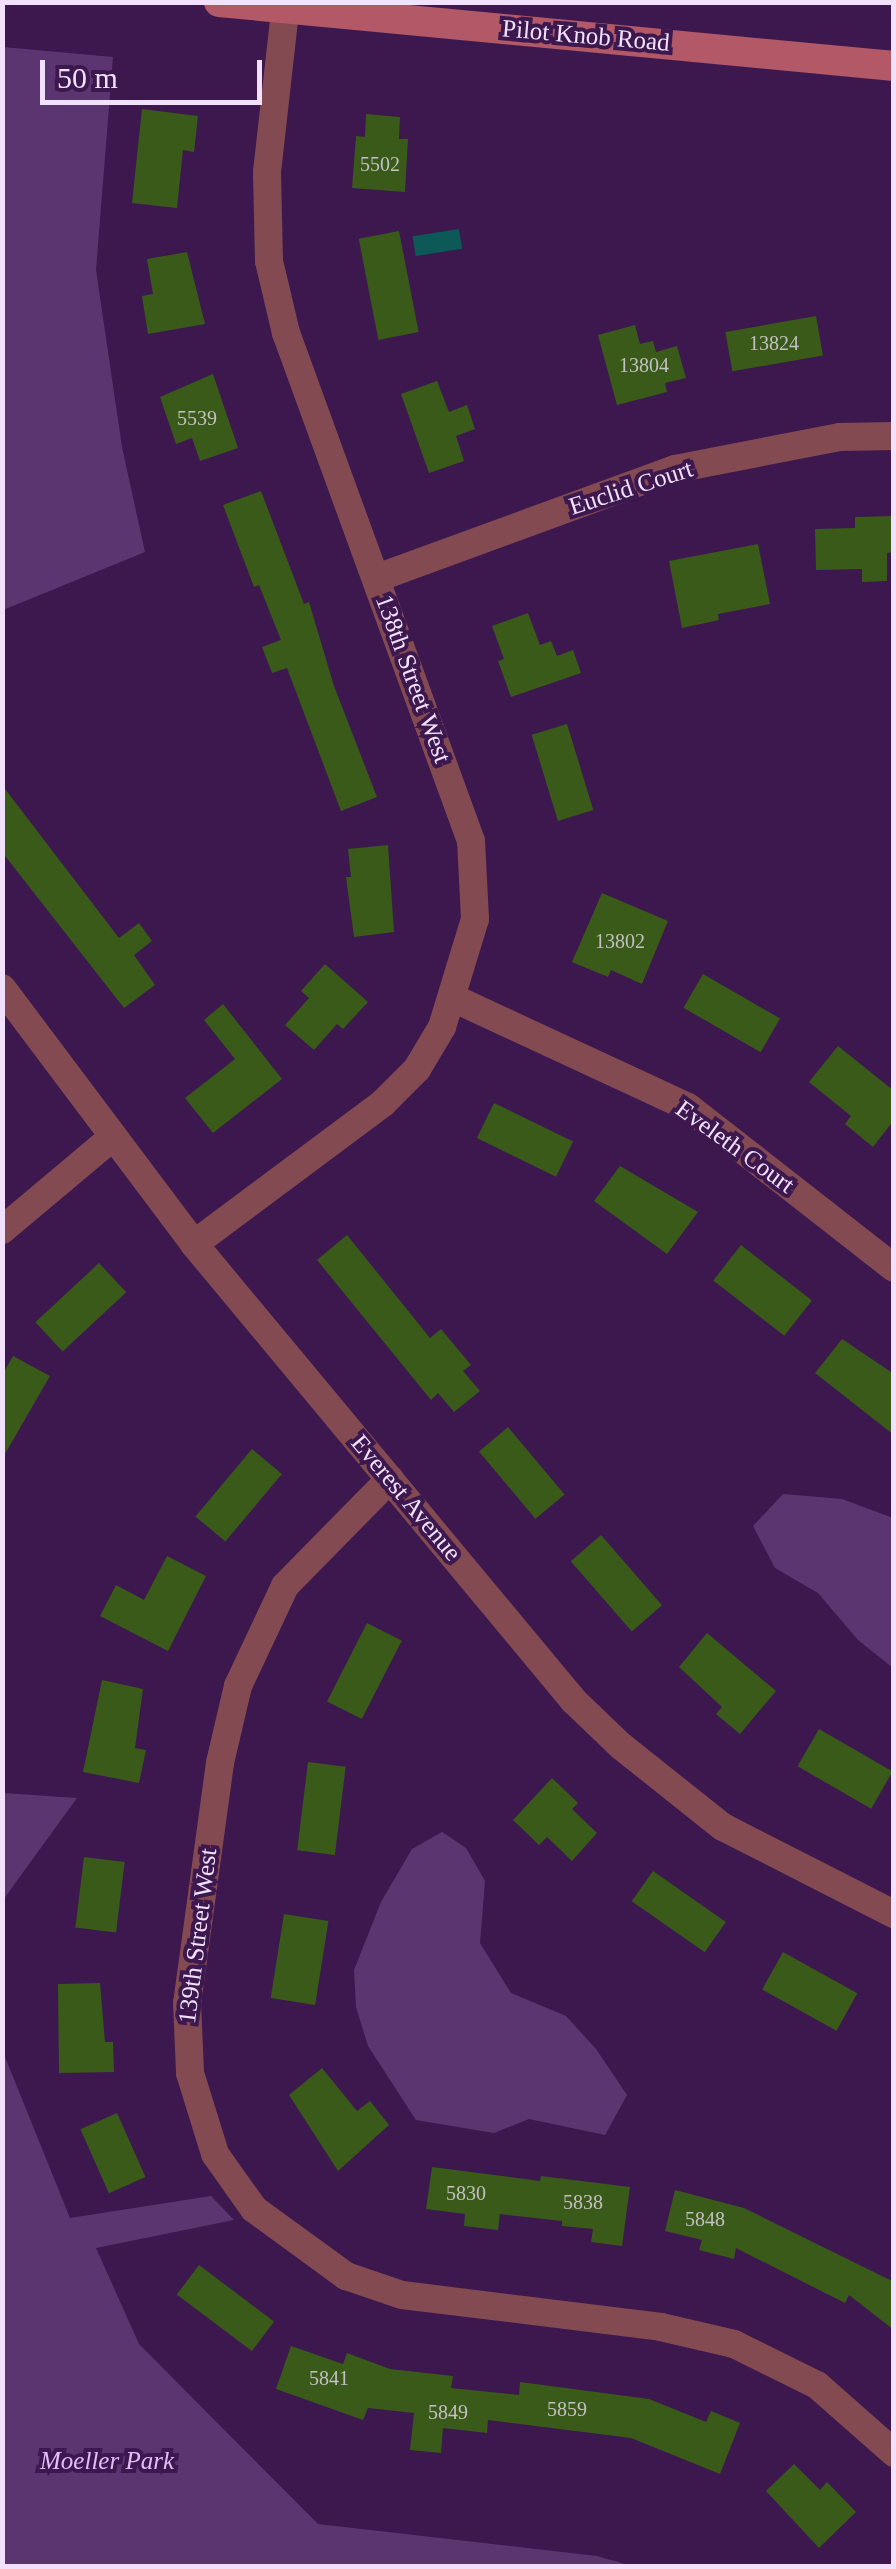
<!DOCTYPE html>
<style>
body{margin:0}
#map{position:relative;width:896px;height:2569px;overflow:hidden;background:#3c184f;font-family:"Times New Roman",serif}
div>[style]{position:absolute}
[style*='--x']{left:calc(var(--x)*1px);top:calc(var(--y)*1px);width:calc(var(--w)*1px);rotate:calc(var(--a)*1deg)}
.green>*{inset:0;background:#5b3570}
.water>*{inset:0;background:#0d5957;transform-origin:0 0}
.building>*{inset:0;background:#395a18;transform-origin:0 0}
.street>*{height:28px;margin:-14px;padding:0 14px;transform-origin:14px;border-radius:14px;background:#834a51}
.secondary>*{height:30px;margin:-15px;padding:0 15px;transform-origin:15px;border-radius:15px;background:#b35866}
span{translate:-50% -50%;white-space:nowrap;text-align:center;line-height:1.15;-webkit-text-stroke:8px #3c184f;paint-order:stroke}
.number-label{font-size:20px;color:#c4bfc3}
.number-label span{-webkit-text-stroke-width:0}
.street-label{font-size:25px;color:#f2e1fc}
.park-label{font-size:25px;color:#e1bef7;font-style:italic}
.frame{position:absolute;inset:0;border:5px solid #f2e1fc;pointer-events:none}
.scale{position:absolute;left:40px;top:60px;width:222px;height:45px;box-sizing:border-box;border:5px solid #f2e1fc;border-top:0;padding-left:12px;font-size:30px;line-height:35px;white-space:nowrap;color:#f2e1fc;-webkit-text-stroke:8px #3c184f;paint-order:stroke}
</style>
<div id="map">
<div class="green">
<div style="clip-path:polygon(3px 47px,113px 57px,96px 270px,122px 447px,145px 552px,3px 610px)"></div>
<div style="clip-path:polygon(783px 1494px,842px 1499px,893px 1518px,893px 1668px,858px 1640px,818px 1593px,775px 1568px,753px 1526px)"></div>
<div style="clip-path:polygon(3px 1793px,77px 1798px,3px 1900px,2px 1793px)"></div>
<div style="clip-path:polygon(442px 1832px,466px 1848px,485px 1881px,480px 1943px,511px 1993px,566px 2016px,596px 2049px,627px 2095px,605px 2135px,529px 2119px,494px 2133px,416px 2120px,368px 2046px,356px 2007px,354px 1970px,381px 1902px,412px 1849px)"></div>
<div style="clip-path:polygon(3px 2052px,70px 2218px,211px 2196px,234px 2220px,96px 2248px,139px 2344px,318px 2524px,597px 2556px,632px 2566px,3px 2566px)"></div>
</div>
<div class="water">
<div style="left:459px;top:229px;width:20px;height:47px;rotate:81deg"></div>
</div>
<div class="building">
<div style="clip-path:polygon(142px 109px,198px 116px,194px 152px,183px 150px,177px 208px,132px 203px)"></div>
<div style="clip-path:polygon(366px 114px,400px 117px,399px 139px,408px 139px,405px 192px,352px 188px,356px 136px,365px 137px)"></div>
<div style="left:399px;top:231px;width:103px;height:41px;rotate:79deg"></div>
<div style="clip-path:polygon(187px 252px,205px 324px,148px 334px,142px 296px,153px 294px,147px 259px)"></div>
<div style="left:816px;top:316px;width:40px;height:92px;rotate:80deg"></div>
<div style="clip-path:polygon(635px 325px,640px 344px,653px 341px,656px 352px,677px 346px,686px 378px,665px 383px,667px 392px,617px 405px,598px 335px)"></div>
<div style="clip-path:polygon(213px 374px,238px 448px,200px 461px,192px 438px,176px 444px,160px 397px)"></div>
<div style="clip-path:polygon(437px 381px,449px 412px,467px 405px,475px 429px,456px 436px,464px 461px,429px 473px,401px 394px)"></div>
<div style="clip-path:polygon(261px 491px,304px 604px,309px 602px,334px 686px,377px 797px,341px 811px,287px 668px,272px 673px,262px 647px,281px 640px,259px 585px,254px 587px,223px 505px)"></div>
<div style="clip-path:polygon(893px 516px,894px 552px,887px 553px,887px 581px,862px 582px,862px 569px,816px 570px,815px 529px,855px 528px,855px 517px)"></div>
<div style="clip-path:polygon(758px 544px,770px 604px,718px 614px,719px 620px,682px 628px,669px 561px)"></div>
<div style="clip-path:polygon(528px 613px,540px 645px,551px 641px,557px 656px,573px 650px,581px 673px,511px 697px,498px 661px,504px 659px,492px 626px)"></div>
<div style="left:567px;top:724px;width:90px;height:37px;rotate:73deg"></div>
<div style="clip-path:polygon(2px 785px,119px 938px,139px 923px,152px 941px,134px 955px,155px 985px,124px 1008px,2px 852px)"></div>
<div style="clip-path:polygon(388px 845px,394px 932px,354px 937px,346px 877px,351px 877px,348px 849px)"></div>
<div style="clip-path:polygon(602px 893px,668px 921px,642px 984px,611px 970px,608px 977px,572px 962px)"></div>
<div style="clip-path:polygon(325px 964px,368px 1002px,343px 1029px,337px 1024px,314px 1050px,285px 1025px,309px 998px,301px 991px)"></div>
<div style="left:703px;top:974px;width:89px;height:39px;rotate:30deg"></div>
<div style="clip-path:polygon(223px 1004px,282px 1079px,213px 1133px,185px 1098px,235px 1059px,204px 1020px)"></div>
<div style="clip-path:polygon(838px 1046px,894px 1091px,894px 1120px,873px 1147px,845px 1124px,851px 1116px,809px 1082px)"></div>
<div style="left:494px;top:1103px;width:88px;height:39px;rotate:26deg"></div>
<div style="clip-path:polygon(620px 1166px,698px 1212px,667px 1254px,594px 1201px)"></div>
<div style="clip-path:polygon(347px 1235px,430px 1338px,441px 1329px,471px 1365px,463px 1371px,480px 1391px,454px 1412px,438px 1393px,431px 1400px,317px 1260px)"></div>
<div style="left:741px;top:1245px;width:90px;height:45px;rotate:38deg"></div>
<div style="left:99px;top:1263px;width:40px;height:87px;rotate:47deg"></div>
<div style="clip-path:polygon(842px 1339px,894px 1374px,894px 1435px,815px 1373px)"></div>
<div style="clip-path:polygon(13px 1356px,50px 1376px,2px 1459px,2px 1375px)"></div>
<div style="left:508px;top:1427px;width:88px;height:38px;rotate:50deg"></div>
<div style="left:252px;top:1449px;width:39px;height:88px;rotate:40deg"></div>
<div style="left:601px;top:1535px;width:93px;height:40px;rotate:49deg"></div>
<div style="clip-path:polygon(167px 1556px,206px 1576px,168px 1651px,100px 1616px,116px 1585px,144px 1600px)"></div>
<div style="left:367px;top:1623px;width:39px;height:88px;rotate:27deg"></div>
<div style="clip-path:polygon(707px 1633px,776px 1691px,740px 1734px,716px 1714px,722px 1707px,679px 1667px)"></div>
<div style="clip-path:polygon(102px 1680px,143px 1689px,135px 1748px,146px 1750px,139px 1783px,83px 1772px)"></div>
<div style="left:819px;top:1729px;width:85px;height:43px;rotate:30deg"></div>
<div style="left:308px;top:1762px;width:38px;height:89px;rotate:7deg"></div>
<div style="clip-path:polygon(552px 1778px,578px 1803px,572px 1809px,597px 1833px,572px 1861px,547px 1837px,539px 1845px,513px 1820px)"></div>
<div style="left:84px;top:1857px;width:41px;height:71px;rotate:7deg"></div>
<div style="left:653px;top:1871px;width:89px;height:37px;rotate:35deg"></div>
<div style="left:284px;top:1914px;width:45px;height:85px;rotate:9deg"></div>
<div style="left:783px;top:1952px;width:85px;height:43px;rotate:29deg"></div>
<div style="clip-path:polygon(100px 1983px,105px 2042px,113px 2042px,114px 2072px,59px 2073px,58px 1984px)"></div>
<div style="clip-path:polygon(322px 2068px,357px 2111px,370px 2101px,389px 2125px,338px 2171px,289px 2095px)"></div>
<div style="left:117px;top:2113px;width:70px;height:40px;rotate:66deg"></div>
<div style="clip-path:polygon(432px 2167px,540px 2181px,541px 2176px,630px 2187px,622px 2246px,591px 2242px,593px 2229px,562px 2226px,562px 2221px,500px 2214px,498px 2230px,464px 2226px,465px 2214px,426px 2209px)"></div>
<div style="clip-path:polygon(675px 2190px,744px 2208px,894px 2282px,894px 2330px,849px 2295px,845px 2303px,736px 2248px,734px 2259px,699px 2250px,702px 2240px,665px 2231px)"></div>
<div style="left:199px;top:2265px;width:94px;height:37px;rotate:37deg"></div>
<div style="clip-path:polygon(291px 2346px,343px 2364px,347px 2353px,390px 2369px,453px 2376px,451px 2388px,519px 2395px,520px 2382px,649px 2399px,706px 2422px,711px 2411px,740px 2423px,720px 2474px,631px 2438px,488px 2420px,487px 2433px,443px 2428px,441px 2453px,410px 2450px,414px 2413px,368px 2408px,363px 2420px,276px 2389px)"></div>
<div style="clip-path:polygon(794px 2464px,820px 2490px,827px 2482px,856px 2512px,819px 2548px,766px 2491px)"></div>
</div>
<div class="street">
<div style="--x:377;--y:578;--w:317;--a:-20.1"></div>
<div style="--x:675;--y:469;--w:168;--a:-11"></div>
<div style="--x:840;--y:437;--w:54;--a:-1.1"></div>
<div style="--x:2;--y:988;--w:320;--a:53.1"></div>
<div style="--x:194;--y:1244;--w:594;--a:50.26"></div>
<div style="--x:574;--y:1701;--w:65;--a:43.8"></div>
<div style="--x:621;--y:1746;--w:130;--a:38.5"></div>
<div style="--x:723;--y:1827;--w:192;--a:27"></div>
<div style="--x:453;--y:998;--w:259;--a:24.9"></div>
<div style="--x:688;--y:1107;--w:261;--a:38"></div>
<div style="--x:2;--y:1230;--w:145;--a:-40"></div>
<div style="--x:194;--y:1244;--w:236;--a:-36.7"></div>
<div style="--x:383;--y:1103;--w:48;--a:-45"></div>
<div style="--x:417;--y:1069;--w:49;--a:-59.2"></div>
<div style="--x:442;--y:1027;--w:113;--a:-73"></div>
<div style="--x:475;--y:919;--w:78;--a:-92.9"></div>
<div style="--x:471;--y:841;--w:541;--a:-110.01"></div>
<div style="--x:286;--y:333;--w:74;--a:-103.3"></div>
<div style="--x:269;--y:261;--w:89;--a:-91.3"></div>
<div style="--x:267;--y:172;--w:171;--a:-83.6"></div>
<div style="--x:390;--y:1479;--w:150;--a:134.5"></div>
<div style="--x:285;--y:1586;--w:110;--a:115.2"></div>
<div style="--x:238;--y:1686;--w:79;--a:103.2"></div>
<div style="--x:220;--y:1763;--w:242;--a:97.8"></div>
<div style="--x:187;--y:2003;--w:70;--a:87.5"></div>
<div style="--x:190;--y:2073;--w:85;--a:72.8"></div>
<div style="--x:215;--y:2154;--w:67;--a:54.7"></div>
<div style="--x:254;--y:2209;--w:114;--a:36.1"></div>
<div style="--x:346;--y:2276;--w:59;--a:18.7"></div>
<div style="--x:402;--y:2295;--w:261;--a:7"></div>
<div style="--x:661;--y:2327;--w:75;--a:13.1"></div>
<div style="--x:734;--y:2344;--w:93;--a:26.3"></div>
<div style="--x:817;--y:2385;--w:103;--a:41.4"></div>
</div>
<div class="secondary">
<div style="--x:219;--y:2;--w:678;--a:5.42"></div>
</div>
<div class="number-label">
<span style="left:380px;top:164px">5502</span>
<span style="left:774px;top:343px">13824</span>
<span style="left:644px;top:365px">13804</span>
<span style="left:197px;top:418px">5539</span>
<span style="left:620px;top:941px">13802</span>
<span style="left:466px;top:2193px">5830</span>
<span style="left:583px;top:2202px">5838</span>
<span style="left:705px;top:2219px">5848</span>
<span style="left:329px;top:2378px">5841</span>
<span style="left:567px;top:2409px">5859</span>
<span style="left:448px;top:2412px">5849</span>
</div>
<div class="street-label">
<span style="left:586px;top:36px;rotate:5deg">Pilot Knob Road</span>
<span style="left:631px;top:488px;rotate:-18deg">Euclid Court</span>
<span style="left:413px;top:679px;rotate:70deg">138th Street West</span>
<span style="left:735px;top:1147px;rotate:36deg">Eveleth Court</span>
<span style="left:406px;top:1498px;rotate:50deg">Everest Avenue</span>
<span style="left:198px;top:1936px;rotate:-83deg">139th Street West</span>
</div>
<div class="park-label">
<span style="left:107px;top:2461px">Moeller Park</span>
</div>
<div class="frame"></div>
<div class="scale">50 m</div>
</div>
